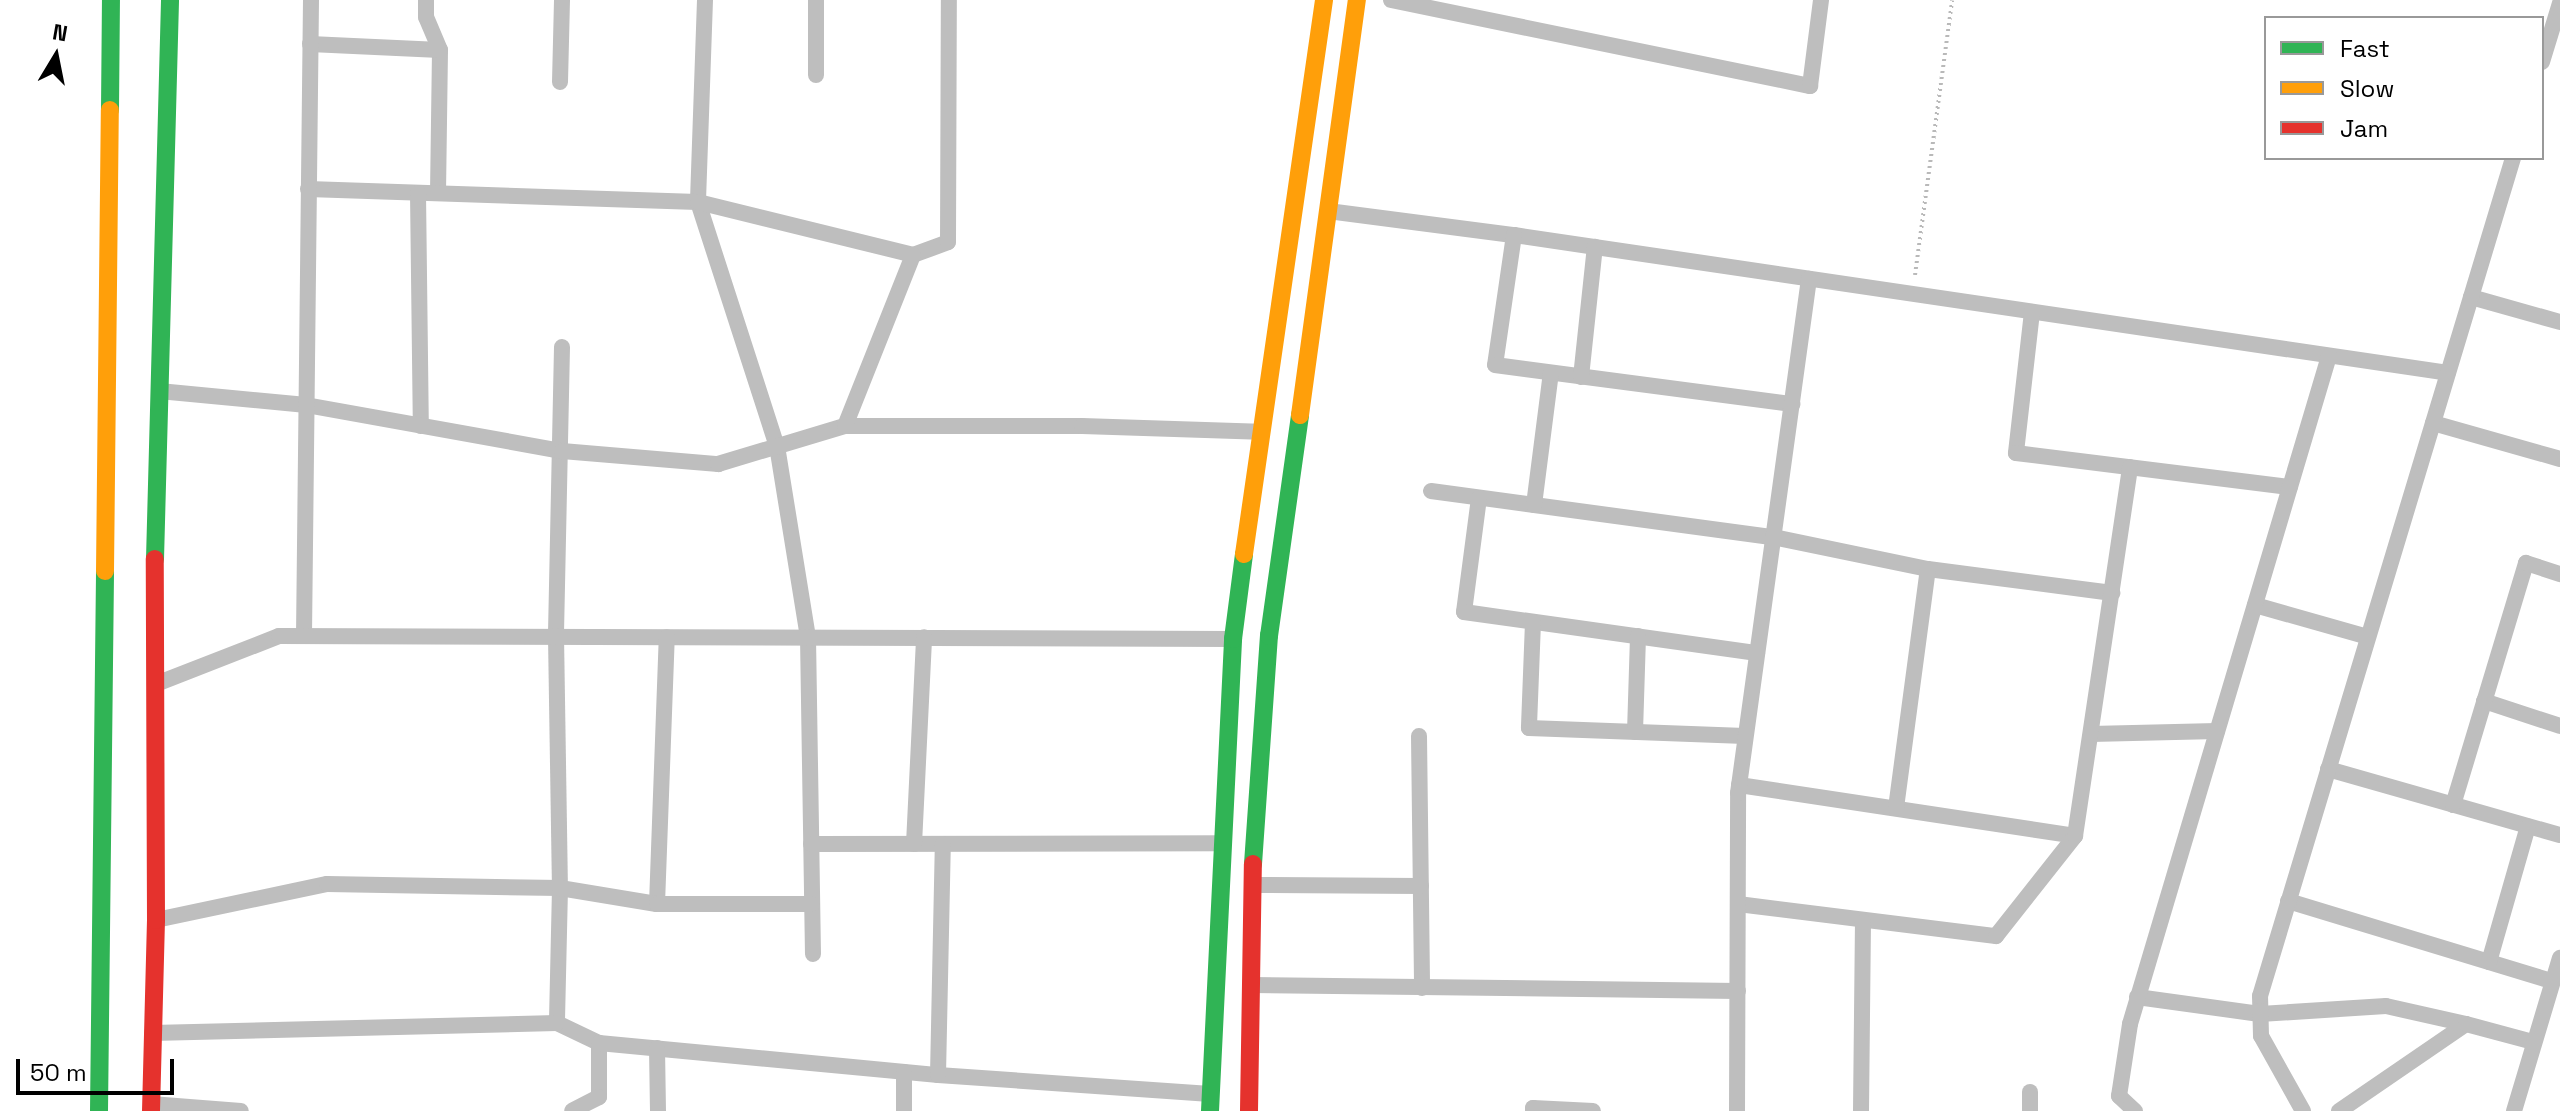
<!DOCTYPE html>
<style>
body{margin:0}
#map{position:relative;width:2560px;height:1111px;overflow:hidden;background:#fff;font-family:"Space Grotesk",sans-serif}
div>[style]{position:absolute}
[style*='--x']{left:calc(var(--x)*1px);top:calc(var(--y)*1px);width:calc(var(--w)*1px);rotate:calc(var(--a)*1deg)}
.path>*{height:4px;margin-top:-2px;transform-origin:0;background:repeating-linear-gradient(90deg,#b9b9b9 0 2px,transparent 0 6px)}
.street>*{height:16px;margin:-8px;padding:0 8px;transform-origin:8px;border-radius:8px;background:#bebebe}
.fast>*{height:18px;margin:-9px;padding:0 9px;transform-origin:9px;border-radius:9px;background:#30b455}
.slow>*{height:18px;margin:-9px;padding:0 9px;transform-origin:9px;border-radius:9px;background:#ff9f0a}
.jam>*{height:18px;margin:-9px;padding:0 9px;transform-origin:9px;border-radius:9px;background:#e5322d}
span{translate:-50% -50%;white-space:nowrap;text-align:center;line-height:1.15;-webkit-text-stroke:8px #fff;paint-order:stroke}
.legend{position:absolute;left:2264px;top:16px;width:280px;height:144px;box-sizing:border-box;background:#fff;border:2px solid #999;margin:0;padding:10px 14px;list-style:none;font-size:24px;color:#000}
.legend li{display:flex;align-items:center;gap:16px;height:40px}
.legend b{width:40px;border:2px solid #999}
.north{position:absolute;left:16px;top:16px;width:80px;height:80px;-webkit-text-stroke:6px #fff;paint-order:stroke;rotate:10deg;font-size:22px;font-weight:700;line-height:32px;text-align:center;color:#000}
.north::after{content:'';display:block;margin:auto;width:28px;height:36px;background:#000;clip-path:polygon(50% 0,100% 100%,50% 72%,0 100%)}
.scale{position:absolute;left:16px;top:1059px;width:158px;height:36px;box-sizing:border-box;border:4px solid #000;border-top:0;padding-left:10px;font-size:24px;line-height:28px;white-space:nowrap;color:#000;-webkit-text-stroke:6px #fff;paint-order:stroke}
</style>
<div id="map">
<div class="path">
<div style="--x:1915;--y:275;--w:277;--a:-82.3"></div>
</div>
<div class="street">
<div style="--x:426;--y:0;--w:17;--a:90"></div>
<div style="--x:426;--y:17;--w:36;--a:67"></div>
<div style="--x:440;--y:50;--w:143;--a:90.8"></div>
<div style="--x:705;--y:0;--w:202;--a:92"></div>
<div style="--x:698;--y:202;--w:256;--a:72.1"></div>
<div style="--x:777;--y:446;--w:193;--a:80.8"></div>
<div style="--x:808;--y:637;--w:317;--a:89.1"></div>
<div style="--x:816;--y:0;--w:75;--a:90"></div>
<div style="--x:1391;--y:0;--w:428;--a:11.6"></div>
<div style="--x:1810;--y:86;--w:87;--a:-82.7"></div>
<div style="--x:310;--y:44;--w:130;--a:2.6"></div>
<div style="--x:2542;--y:62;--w:62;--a:-73"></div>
<div style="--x:560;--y:82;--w:82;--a:-88.6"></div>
<div style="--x:308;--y:189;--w:390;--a:1.9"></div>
<div style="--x:698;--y:202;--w:221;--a:13.8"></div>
<div style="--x:913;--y:255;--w:37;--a:-20"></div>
<div style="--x:948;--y:242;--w:242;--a:-89.8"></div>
<div style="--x:418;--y:193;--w:233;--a:89.3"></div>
<div style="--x:1328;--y:211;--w:188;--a:7.4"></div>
<div style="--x:1514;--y:235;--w:944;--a:8.4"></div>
<div style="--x:1514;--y:235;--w:131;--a:98.3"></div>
<div style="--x:1495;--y:365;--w:300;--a:7.5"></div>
<div style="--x:2471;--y:297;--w:92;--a:15.7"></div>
<div style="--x:2032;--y:312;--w:142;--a:96.5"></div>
<div style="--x:2016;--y:453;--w:276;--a:7.1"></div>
<div style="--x:562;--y:347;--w:289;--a:91.2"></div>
<div style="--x:556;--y:636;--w:252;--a:89.1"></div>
<div style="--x:560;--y:888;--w:135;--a:91.3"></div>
<div style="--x:557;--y:1023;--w:47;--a:25.5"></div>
<div style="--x:599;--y:1043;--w:54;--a:90"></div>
<div style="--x:599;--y:1097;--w:30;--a:153"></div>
<div style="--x:1581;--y:377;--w:131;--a:-83.9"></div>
<div style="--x:159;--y:391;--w:148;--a:5.4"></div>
<div style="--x:306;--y:405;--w:260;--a:10.2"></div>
<div style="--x:562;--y:451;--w:157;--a:4.8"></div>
<div style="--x:718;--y:464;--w:133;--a:-16.7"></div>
<div style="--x:845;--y:426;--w:237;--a:0"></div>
<div style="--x:1082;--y:426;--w:177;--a:1.9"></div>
<div style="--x:2433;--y:423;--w:132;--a:15.8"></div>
<div style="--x:845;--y:426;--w:184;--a:-68.3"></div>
<div style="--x:1431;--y:491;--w:345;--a:7.7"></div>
<div style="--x:1773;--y:537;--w:158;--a:11.7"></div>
<div style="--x:1928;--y:569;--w:186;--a:7.4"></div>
<div style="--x:1479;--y:498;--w:115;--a:97.5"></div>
<div style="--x:1464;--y:612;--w:296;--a:8"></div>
<div style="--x:1534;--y:505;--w:133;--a:-82.7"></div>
<div style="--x:2255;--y:605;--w:117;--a:15.8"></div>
<div style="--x:1533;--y:622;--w:106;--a:92.2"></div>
<div style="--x:1529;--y:728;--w:216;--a:2.1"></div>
<div style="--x:304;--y:636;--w:636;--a:-89.37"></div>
<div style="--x:156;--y:684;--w:132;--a:-21.3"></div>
<div style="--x:279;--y:636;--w:954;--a:0.18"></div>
<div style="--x:2484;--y:701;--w:80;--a:18.2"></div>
<div style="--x:1635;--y:732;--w:96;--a:-88.2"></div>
<div style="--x:2091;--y:734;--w:126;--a:-1.4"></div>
<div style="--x:1419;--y:736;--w:252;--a:89.3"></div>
<div style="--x:2328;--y:769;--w:241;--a:15.9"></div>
<div style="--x:1739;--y:785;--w:340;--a:8.6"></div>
<div style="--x:2453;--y:805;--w:253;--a:-73.2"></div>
<div style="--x:2526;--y:563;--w:36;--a:18"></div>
<div style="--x:1896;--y:808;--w:241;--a:-82.4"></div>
<div style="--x:811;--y:844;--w:410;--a:-0.1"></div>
<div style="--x:914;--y:844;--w:207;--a:-87.2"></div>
<div style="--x:1252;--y:885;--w:169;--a:0.3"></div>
<div style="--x:2288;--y:901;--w:275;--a:16.9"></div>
<div style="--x:657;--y:904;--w:267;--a:-87.9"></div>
<div style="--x:1738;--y:904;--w:260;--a:7.1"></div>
<div style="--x:1996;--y:936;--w:127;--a:-51.7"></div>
<div style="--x:2075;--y:836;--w:373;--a:-81.5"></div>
<div style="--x:156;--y:920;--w:175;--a:-11.9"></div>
<div style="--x:327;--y:884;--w:233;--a:1"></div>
<div style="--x:560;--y:888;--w:98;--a:9.4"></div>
<div style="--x:657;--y:904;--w:155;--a:0"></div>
<div style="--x:2489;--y:962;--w:141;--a:-74"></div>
<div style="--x:1252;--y:985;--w:486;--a:0.7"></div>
<div style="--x:2137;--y:997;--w:124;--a:7.9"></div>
<div style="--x:2260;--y:1014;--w:126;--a:-3.6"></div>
<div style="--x:2386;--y:1006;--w:82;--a:12.7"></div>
<div style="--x:152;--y:1033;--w:405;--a:-1.4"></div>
<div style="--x:599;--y:1043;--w:341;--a:5.4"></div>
<div style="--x:938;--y:1075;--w:273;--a:4"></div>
<div style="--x:657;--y:1048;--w:63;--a:89.1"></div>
<div style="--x:904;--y:1072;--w:39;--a:90"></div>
<div style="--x:938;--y:1075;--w:231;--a:-88.8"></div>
<div style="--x:151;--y:1104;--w:90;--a:4.4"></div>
<div style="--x:1533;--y:1111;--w:3;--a:-90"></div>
<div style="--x:1533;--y:1108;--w:60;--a:2.9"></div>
<div style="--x:1737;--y:1111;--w:318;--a:-89.8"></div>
<div style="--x:1738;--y:793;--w:519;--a:-82.14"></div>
<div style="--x:1861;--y:1111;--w:189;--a:-89.4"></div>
<div style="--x:2030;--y:1111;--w:19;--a:-90"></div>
<div style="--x:2135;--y:1111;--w:22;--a:-137"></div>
<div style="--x:2119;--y:1096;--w:73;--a:-81.3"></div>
<div style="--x:2130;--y:1024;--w:697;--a:-73.41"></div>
<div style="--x:2303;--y:1111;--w:86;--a:-119.2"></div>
<div style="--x:2261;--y:1036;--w:40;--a:-91.4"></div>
<div style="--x:2260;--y:996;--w:875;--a:-73.2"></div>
<div style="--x:2339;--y:1111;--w:154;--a:-34.4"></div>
<div style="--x:2466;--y:1024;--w:69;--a:15"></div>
<div style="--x:2514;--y:1111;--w:160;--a:-73.3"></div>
</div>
<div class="fast">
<div style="--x:110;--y:110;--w:110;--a:-89.5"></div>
<div style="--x:155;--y:559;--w:559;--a:-88.46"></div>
<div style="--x:1253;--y:864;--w:229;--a:-86"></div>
<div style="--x:1269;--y:636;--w:223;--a:-82"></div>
<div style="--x:99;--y:1111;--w:540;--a:-89.36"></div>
<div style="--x:1210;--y:1111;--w:473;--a:-87.2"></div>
<div style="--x:1233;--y:639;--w:86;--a:-82.6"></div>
</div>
<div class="slow">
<div style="--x:1300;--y:415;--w:419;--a:-82.2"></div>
<div style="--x:1244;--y:554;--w:560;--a:-81.78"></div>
<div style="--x:105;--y:571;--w:461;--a:-89.4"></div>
</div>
<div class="jam">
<div style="--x:151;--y:1111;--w:191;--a:-88.5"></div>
<div style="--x:156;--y:920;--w:361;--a:-90.2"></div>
<div style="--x:1249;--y:1111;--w:247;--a:-89.1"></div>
</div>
<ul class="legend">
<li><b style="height:10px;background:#30b455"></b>Fast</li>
<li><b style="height:10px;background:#ff9f0a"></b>Slow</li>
<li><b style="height:10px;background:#e5322d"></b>Jam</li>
</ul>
<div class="north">N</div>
<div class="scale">50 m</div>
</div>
